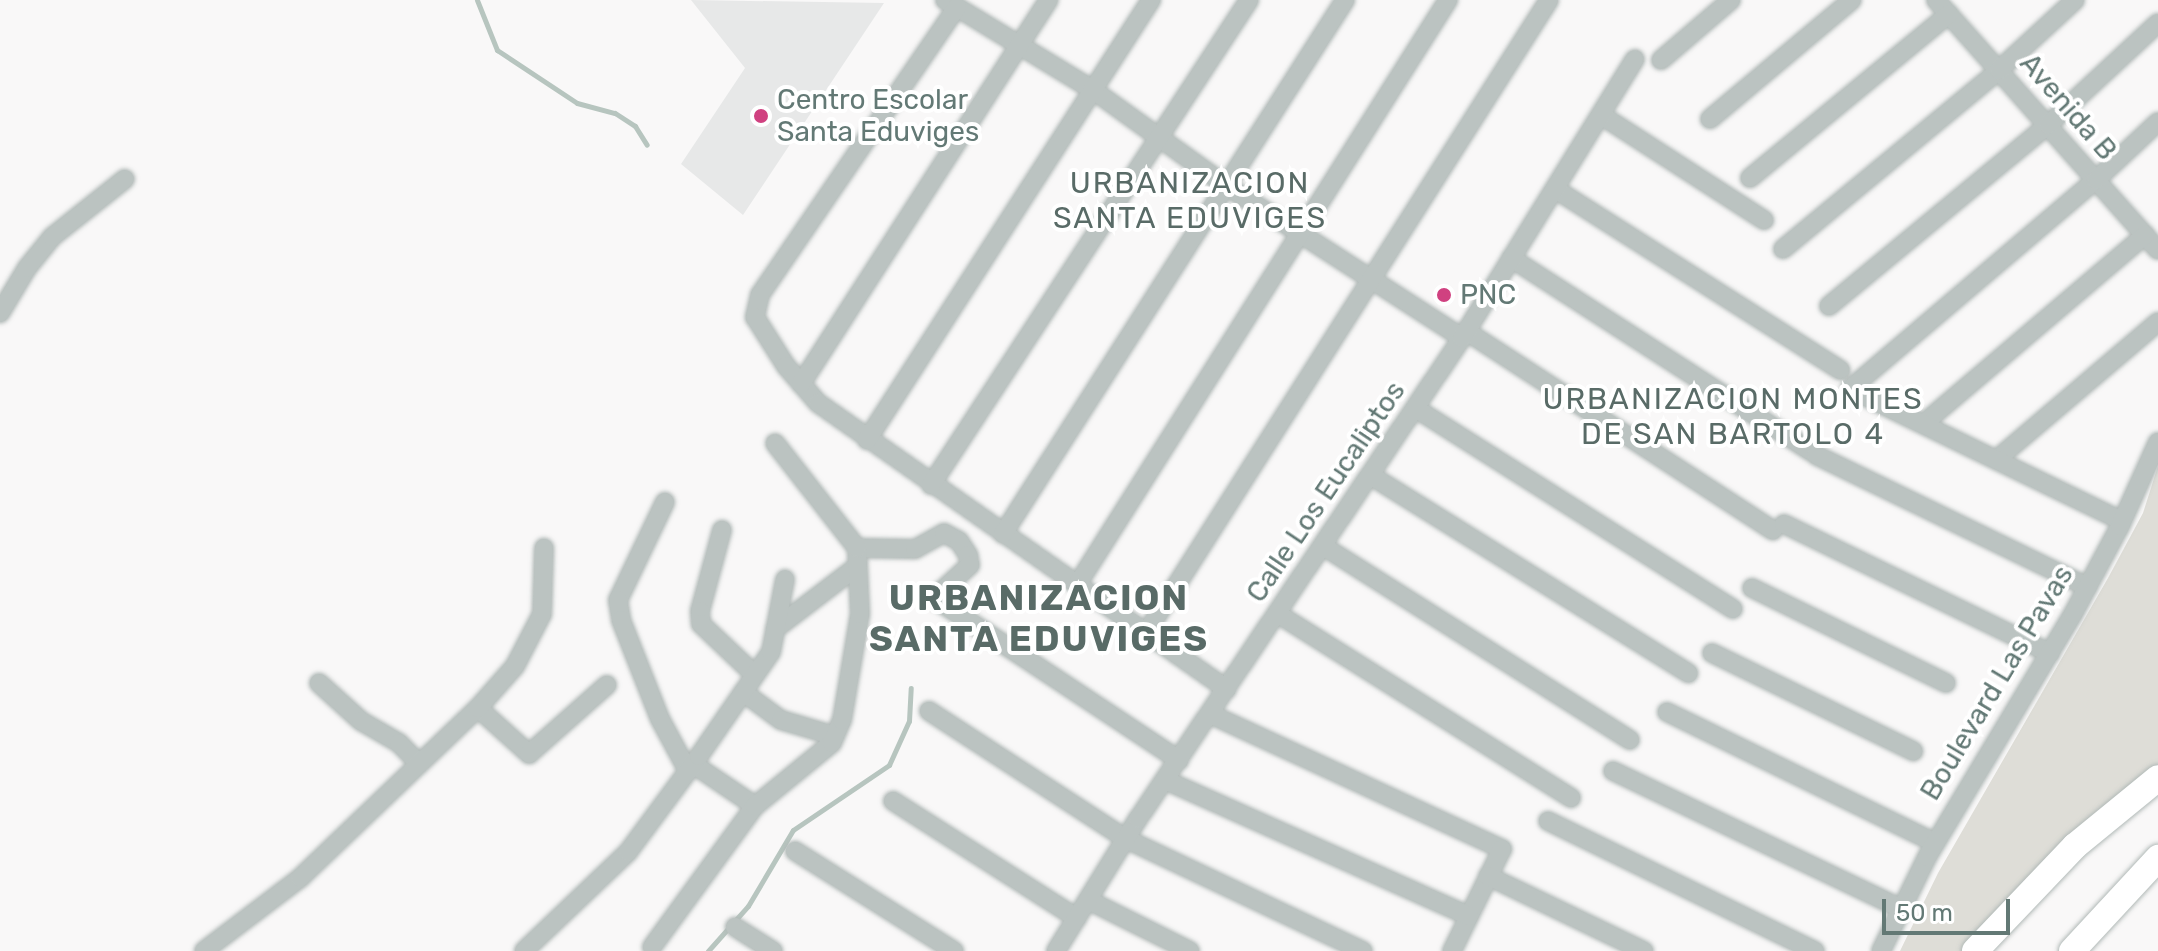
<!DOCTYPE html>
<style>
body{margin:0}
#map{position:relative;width:2158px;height:951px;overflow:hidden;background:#f9f8f8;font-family:Rubik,sans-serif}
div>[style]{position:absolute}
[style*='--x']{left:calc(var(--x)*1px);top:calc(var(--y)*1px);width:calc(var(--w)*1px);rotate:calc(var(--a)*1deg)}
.built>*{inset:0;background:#e7e8e8}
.green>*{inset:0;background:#deddd7}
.stream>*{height:5px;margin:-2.5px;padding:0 2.5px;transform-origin:2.5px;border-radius:2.5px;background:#b7c5bf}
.roads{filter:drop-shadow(0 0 2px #b1b9b7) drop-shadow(0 0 2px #b1b9b7)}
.minor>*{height:18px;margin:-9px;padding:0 9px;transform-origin:9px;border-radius:9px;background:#bbc3c1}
.highway>*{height:26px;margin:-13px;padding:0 13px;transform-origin:13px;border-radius:13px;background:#fff}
.dots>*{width:22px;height:22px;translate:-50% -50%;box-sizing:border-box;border:4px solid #fff;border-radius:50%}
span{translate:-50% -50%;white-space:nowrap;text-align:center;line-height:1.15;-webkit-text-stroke:8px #fff;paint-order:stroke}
.poi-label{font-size:28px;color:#637975}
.left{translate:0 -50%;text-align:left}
.street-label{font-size:28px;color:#637975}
.neighbourhood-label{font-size:30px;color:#596b67;letter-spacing:2px}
.district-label{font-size:36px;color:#596b67;font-weight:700;letter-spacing:2px}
.scale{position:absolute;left:1882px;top:899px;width:128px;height:36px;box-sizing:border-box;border:4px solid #637975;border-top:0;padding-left:10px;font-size:24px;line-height:28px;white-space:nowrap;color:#637975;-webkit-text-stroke:6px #fff;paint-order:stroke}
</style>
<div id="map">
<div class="built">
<div style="clip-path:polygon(691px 0,884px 3px,743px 215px,681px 164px,745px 68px)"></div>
</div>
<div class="green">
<div style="clip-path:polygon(2158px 466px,2158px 779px,1975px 951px,1900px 951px,1938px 873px,2108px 578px,2143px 513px)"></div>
</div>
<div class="stream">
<div style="--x:477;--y:0;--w:54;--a:68.2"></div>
<div style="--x:497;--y:50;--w:96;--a:33.5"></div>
<div style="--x:577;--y:103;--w:39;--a:15"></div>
<div style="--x:615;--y:113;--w:24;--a:33"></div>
<div style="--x:635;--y:126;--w:22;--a:58"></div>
<div style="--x:708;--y:951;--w:60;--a:-48.4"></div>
<div style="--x:748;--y:906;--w:88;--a:-59.4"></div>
<div style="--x:793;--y:830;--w:116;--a:-34.1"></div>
<div style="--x:889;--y:765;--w:48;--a:-65.6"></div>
<div style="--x:909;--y:721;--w:33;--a:-87"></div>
</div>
<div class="roads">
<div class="minor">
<div style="--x:945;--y:0;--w:173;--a:31.3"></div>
<div style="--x:1093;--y:90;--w:163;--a:35.7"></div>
<div style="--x:1225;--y:185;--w:282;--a:32.8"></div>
<div style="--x:1936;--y:0;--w:334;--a:48.4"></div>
<div style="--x:957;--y:7;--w:349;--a:124.4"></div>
<div style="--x:760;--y:295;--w:23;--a:103"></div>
<div style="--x:755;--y:317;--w:58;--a:57.7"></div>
<div style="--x:786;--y:366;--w:49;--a:49.1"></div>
<div style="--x:818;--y:403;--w:499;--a:35"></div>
<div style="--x:1661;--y:60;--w:92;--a:-40.6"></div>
<div style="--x:1601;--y:115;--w:194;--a:32.8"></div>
<div style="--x:1710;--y:119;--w:185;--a:-40"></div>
<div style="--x:1750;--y:178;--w:258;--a:-39.5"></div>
<div style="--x:1555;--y:189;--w:338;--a:32.4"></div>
<div style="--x:1783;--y:249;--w:281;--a:-39.6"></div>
<div style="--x:1999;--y:70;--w:103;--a:-42.6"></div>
<div style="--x:1511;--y:258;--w:357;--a:32.8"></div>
<div style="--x:1829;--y:306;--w:284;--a:-39.6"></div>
<div style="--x:2048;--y:125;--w:150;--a:-42.8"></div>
<div style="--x:0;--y:313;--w:52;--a:-59"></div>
<div style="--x:27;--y:268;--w:40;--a:-51"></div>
<div style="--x:52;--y:237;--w:93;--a:-38.5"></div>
<div style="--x:1466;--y:331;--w:366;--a:33"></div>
<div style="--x:801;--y:384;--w:457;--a:-57.2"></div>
<div style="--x:1415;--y:408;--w:376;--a:32.3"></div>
<div style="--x:1923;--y:424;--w:292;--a:-40.4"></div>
<div style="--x:867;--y:440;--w:524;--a:-57.16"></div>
<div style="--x:1816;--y:455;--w:302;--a:25.9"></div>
<div style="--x:1996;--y:460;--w:213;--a:-40.4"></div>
<div style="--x:1370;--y:475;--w:375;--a:31.9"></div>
<div style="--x:931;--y:485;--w:580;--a:-56.75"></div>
<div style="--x:665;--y:502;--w:109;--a:115.6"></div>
<div style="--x:618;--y:600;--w:20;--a:81"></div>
<div style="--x:621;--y:620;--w:106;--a:68.5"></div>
<div style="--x:660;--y:719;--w:59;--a:61.7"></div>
<div style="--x:2122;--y:521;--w:302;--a:-154.1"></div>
<div style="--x:1850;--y:389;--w:323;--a:-40.4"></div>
<div style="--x:2096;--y:180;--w:85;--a:-43.1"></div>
<div style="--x:1784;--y:524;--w:296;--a:25.9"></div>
<div style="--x:722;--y:530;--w:84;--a:105.2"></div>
<div style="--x:700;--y:611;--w:13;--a:86"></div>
<div style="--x:701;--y:624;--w:74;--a:43.4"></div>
<div style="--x:1003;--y:534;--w:634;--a:-57.36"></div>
<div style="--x:1323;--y:546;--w:363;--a:32.3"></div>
<div style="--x:857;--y:548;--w:58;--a:1"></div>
<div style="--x:915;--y:549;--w:33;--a:-29"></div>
<div style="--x:944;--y:533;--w:17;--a:28"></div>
<div style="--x:959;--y:541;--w:17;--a:57"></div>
<div style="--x:968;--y:555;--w:10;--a:79"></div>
<div style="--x:970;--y:565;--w:49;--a:137.5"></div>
<div style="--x:934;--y:598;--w:294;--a:33.5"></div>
<div style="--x:1077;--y:585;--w:693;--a:-57.62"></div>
<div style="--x:1752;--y:588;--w:216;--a:26.1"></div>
<div style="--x:1278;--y:614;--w:346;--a:32.1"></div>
<div style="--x:775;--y:629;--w:102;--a:-37.4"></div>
<div style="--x:1146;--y:633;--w:750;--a:-57.52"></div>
<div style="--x:1712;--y:653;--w:224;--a:26"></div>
<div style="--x:319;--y:683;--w:57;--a:42.1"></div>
<div style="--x:361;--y:721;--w:44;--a:30.1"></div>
<div style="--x:399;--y:743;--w:29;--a:46"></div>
<div style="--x:743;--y:692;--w:47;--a:36.4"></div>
<div style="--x:781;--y:720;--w:56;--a:16.5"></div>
<div style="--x:478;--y:708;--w:69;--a:42"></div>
<div style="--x:529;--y:754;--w:104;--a:-41.5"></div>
<div style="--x:929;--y:711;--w:235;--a:33"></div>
<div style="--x:1126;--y:839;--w:262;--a:25.3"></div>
<div style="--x:1667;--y:712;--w:298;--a:26"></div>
<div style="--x:1210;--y:714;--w:322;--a:24.8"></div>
<div style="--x:1502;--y:849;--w:114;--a:116.1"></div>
<div style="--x:693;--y:764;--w:75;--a:34.1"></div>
<div style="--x:1613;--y:771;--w:320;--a:25.5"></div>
<div style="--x:1165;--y:780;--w:333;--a:24.1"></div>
<div style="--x:893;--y:801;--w:218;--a:32.5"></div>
<div style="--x:1548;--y:821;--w:297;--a:26"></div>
<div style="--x:795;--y:851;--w:188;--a:32.2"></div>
<div style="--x:1488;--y:876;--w:173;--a:25.7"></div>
<div style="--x:1088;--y:900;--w:114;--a:26.6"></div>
<div style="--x:735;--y:927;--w:45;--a:32.3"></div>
<div style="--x:652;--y:947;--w:175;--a:-53.9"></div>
<div style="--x:755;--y:806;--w:99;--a:-39.3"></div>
<div style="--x:832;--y:743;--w:25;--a:-67"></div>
<div style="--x:842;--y:720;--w:108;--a:-80.4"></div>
<div style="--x:860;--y:614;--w:66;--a:-92.6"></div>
<div style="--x:857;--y:548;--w:133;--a:-128"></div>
<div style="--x:204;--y:951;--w:121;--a:-37.2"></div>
<div style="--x:300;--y:878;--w:246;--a:-43.7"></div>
<div style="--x:478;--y:708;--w:56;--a:-48.6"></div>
<div style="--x:515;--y:666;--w:59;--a:-62.6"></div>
<div style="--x:542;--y:614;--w:66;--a:-88.3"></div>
<div style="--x:524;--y:951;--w:144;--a:-43.6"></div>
<div style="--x:628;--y:852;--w:119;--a:-53.5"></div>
<div style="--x:699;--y:756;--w:126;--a:-55.3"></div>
<div style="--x:771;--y:652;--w:74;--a:-79.1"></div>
<div style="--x:1056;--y:951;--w:155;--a:-58.2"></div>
<div style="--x:1138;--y:819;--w:580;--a:-56.04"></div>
<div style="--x:1462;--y:338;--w:328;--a:-58.2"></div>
<div style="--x:1881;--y:951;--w:105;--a:-63.9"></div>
<div style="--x:1927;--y:857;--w:283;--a:-59"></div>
<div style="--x:2073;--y:614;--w:100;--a:-61.9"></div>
<div style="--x:2120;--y:526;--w:92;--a:-65.7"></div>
</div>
<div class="highway">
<div style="--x:1975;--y:951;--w:145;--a:-46.4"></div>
<div style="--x:2075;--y:846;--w:107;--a:-39.3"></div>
<div style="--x:2072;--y:951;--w:127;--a:-47.2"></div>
</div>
</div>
<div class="dots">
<div style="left:761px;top:116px;background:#d04180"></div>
<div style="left:1444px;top:295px;background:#d04180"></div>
</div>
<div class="poi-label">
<span class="left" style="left:777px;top:116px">Centro Escolar<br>Santa Eduviges</span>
<span class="left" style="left:1460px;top:295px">PNC</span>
</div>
<div class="street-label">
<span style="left:2068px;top:107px;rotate:49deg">Avenida B</span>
<span style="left:1326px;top:492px;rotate:-56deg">Calle Los Eucaliptos</span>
<span style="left:1997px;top:683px;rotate:-59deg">Boulevard Las Pavas</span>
</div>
<div class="neighbourhood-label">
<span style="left:1190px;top:200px">URBANIZACION<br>SANTA EDUVIGES</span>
<span style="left:1733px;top:416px">URBANIZACION MONTES<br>DE SAN BARTOLO 4</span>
</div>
<div class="district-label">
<span style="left:1039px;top:618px">URBANIZACION<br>SANTA EDUVIGES</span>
</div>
<div class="scale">50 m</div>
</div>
